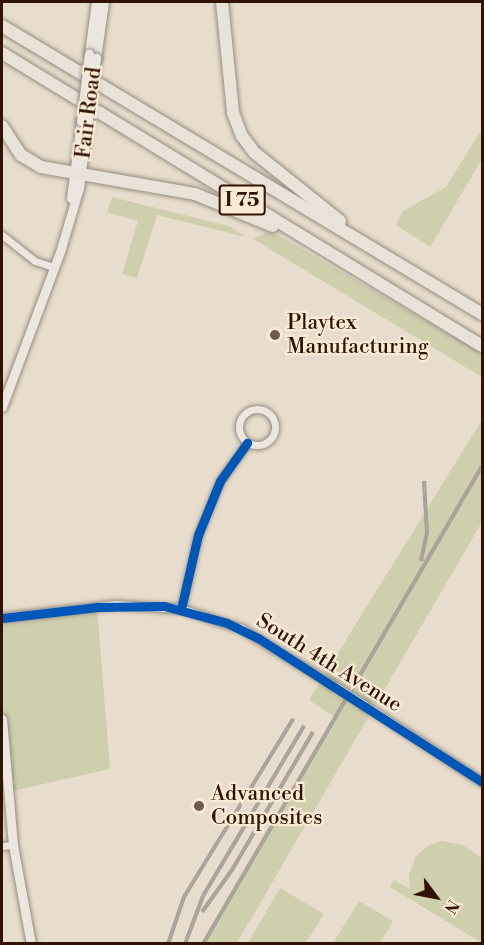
<!DOCTYPE html>
<style>
body{margin:0}
#map{position:relative;width:484px;height:945px;overflow:hidden;background:#e8ddcc;font-family:"Libre Bodoni",serif}
div>[style]{position:absolute}
[style*='--x']{left:calc(var(--x)*1px);top:calc(var(--y)*1px);width:calc(var(--w)*1px);rotate:calc(var(--a)*1deg)}
.green>*{inset:0;background:#cfcead}
.roads{filter:drop-shadow(0 0 2px #968c81) drop-shadow(0 0 2px #968c81)}
.minor>*{height:7px;margin:-3.5px;padding:0 3.5px;transform-origin:3.5px;border-radius:3.5px;background:#ece6de}
.minor>.ring{margin:-3.5px;padding:0;box-sizing:content-box;background:none;border:7px solid #ece6de;border-radius:50%}
.tertiary>*{height:8px;margin:-4px;padding:0 4px;transform-origin:4px;border-radius:4px;background:#ece6de}
.secondary>*{height:9px;margin:-4.5px;padding:0 4.5px;transform-origin:4.5px;border-radius:4.5px;background:#ece6de}
.motorway>*{height:12px;margin:-6px;padding:0 6px;transform-origin:6px;border-radius:6px;background:#e9e2d8}
.rail>*{height:4px;margin-top:-2px;transform-origin:0;background:repeating-linear-gradient(90deg,#f8ebd6 0 4.5px,#a7a098 0 9px);box-sizing:border-box;border-block:2px solid #a7a098}
.bridges{filter:drop-shadow(0 0 2px #968c81) drop-shadow(0 0 2px #968c81)}
.tertiary-bridge>*{height:8px;margin:-4px;padding:0 4px;transform-origin:4px;border-radius:4px;background:#ece6de}
.secondary-bridge>*{height:9px;margin:-4.5px;padding:0 4.5px;transform-origin:4.5px;border-radius:4.5px;background:#ece6de}
.cycleway>*{height:9px;margin:-4.5px;padding:0 4.5px;transform-origin:4.5px;border-radius:4.5px;background:#0057b8}
.dots>*{width:16px;height:16px;translate:-50% -50%;box-sizing:border-box;border:3px solid #f8ebd6;border-radius:50%}
span{translate:-50% -50%;white-space:nowrap;text-align:center;line-height:1.15;-webkit-text-stroke:4.5px #f8ebd6;paint-order:stroke}
.shield-label span{padding:2px 4px;background:#f8ebd6;border:2px solid;border-radius:4px;-webkit-text-stroke-width:0}
.shield-label{font-size:20px;color:#301306;font-weight:700}
.street-label{font-size:21px;color:#301306}
.poi-label{font-size:21px;color:#301306}
.left{translate:0 -50%;text-align:left}
.frame{position:absolute;inset:0;border:3px solid #301306;pointer-events:none}
.north{position:absolute;left:406px;top:867px;width:60px;height:60px;-webkit-text-stroke:4px #f8ebd6;paint-order:stroke;rotate:122deg;font-size:16px;font-weight:700;line-height:24px;text-align:center;color:#301306}
.north::after{content:'';display:block;margin:auto;width:21px;height:27px;background:#301306;clip-path:polygon(50% 0,100% 100%,50% 72%,0 100%)}
</style>
<div id="map">
<div class="green">
<div style="clip-path:polygon(482px 129px,482px 159px,430px 247px,396px 225px,403px 211px,446px 187px)"></div>
<div style="clip-path:polygon(112px 197px,229px 226px,246px 237px,157px 215px,137px 278px,122px 274px,138px 221px,107px 212px)"></div>
<div style="clip-path:polygon(271px 231px,482px 353px,482px 377px,253px 239px)"></div>
<div style="clip-path:polygon(482px 420px,482px 522px,237px 943px,203px 944px,335px 717px,309px 700px)"></div>
<div style="clip-path:polygon(97px 607px,110px 769px,8px 792px,2px 719px,2px 618px)"></div>
<div style="clip-path:polygon(442px 841px,463px 845px,482px 858px,482px 943px,390px 887px,394px 880px,410px 889px,409px 875px,416px 856px,429px 845px)"></div>
<div style="clip-path:polygon(280px 888px,324px 914px,306px 943px,248px 943px)"></div>
<div style="clip-path:polygon(359px 901px,393px 921px,380px 943px,333px 943px)"></div>
</div>
<div class="roads">
<div class="minor">
<div style="--x:2;--y:235;--w:42;--a:38.2"></div>
<div style="--x:35;--y:261;--w:20;--a:18"></div>
<div class="ring" style="left:239px;top:409px;width:29px;height:29px"></div>
<div style="--x:181;--y:609;--w:76;--a:-77.1"></div>
<div style="--x:198;--y:535;--w:58;--a:-67.8"></div>
<div style="--x:220;--y:481;--w:47;--a:-54.6"></div>
<div style="--x:2;--y:846;--w:11;--a:-5"></div>
</div>
<div class="tertiary">
<div style="--x:2;--y:618;--w:115;--a:-6.5"></div>
<div style="--x:116;--y:605;--w:65;--a:3.5"></div>
<div style="--x:181;--y:609;--w:64;--a:18.2"></div>
<div style="--x:242;--y:629;--w:105;--a:31.7"></div>
<div style="--x:364;--y:705;--w:141;--a:33.1"></div>
</div>
<div class="secondary">
<div style="--x:89;--y:53;--w:51;--a:-82.2"></div>
<div style="--x:96;--y:58;--w:57;--a:-81.9"></div>
<div style="--x:71;--y:198;--w:78;--a:-82.6"></div>
<div style="--x:2;--y:407;--w:165;--a:-69.5"></div>
<div style="--x:60;--y:252;--w:67;--a:-73.5"></div>
<div style="--x:79;--y:188;--w:64;--a:-82.8"></div>
<div style="--x:2;--y:719;--w:126;--a:85"></div>
<div style="--x:13;--y:845;--w:101;--a:79.7"></div>
</div>
<div class="motorway">
<div style="--x:222;--y:2;--w:112;--a:84.3"></div>
<div style="--x:233;--y:113;--w:25;--a:69"></div>
<div style="--x:242;--y:136;--w:21;--a:53"></div>
<div style="--x:255;--y:153;--w:109;--a:38.7"></div>
<div style="--x:2;--y:26;--w:560;--a:30.96"></div>
<div style="--x:2;--y:53;--w:562;--a:31.4"></div>
<div style="--x:2;--y:126;--w:35;--a:57"></div>
<div style="--x:21;--y:155;--w:23;--a:31"></div>
<div style="--x:41;--y:167;--w:156;--a:9.9"></div>
<div style="--x:195;--y:194;--w:84;--a:22.3"></div>
</div>
</div>
<div class="rail">
<div style="--x:421;--y:561;--w:29;--a:-78"></div>
<div style="--x:427;--y:533;--w:52;--a:-93.3"></div>
<div style="--x:202;--y:912;--w:52;--a:-54.5"></div>
<div style="--x:232;--y:870;--w:160;--a:-59.6"></div>
<div style="--x:168;--y:944;--w:50;--a:-71.2"></div>
<div style="--x:184;--y:897;--w:209;--a:-58.5"></div>
<div style="--x:185;--y:944;--w:51;--a:-69.4"></div>
<div style="--x:203;--y:896;--w:198;--a:-59.3"></div>
<div style="--x:203;--y:944;--w:553;--a:-59.73"></div>
</div>
<div class="bridges">
<div class="tertiary-bridge">
<div style="--x:331;--y:684;--w:39;--a:32"></div>
</div>
<div class="secondary-bridge">
<div style="--x:81;--y:121;--w:68;--a:-83.3"></div>
<div style="--x:87;--y:125;--w:68;--a:-82.3"></div>
</div>
</div>
<div class="cycleway">
<div style="--x:181;--y:609;--w:76;--a:-77.1"></div>
<div style="--x:198;--y:535;--w:58;--a:-67.8"></div>
<div style="--x:220;--y:481;--w:47;--a:-54.6"></div>
<div style="--x:2;--y:618;--w:96;--a:-6.6"></div>
<div style="--x:97;--y:607;--w:67;--a:-0.9"></div>
<div style="--x:164;--y:606;--w:65;--a:15.1"></div>
<div style="--x:227;--y:623;--w:34;--a:26"></div>
<div style="--x:258;--y:638;--w:266;--a:32.7"></div>
</div>
<div class="dots">
<div style="left:275px;top:335px;background:#705a4b"></div>
<div style="left:199px;top:806px;background:#705a4b"></div>
</div>
<div class="shield-label">
<span style="left:242px;top:200px">I 75</span>
</div>
<div class="street-label">
<span style="left:89px;top:113px;rotate:-83deg">Fair Road</span>
<span style="left:329px;top:663px;rotate:32deg">South 4th Avenue</span>
</div>
<div class="poi-label">
<span class="left" style="left:287px;top:335px">Playtex<br>Manufacturing</span>
<span class="left" style="left:211px;top:806px">Advanced<br>Composites</span>
</div>
<div class="frame"></div>
<div class="north">N</div>
</div>
